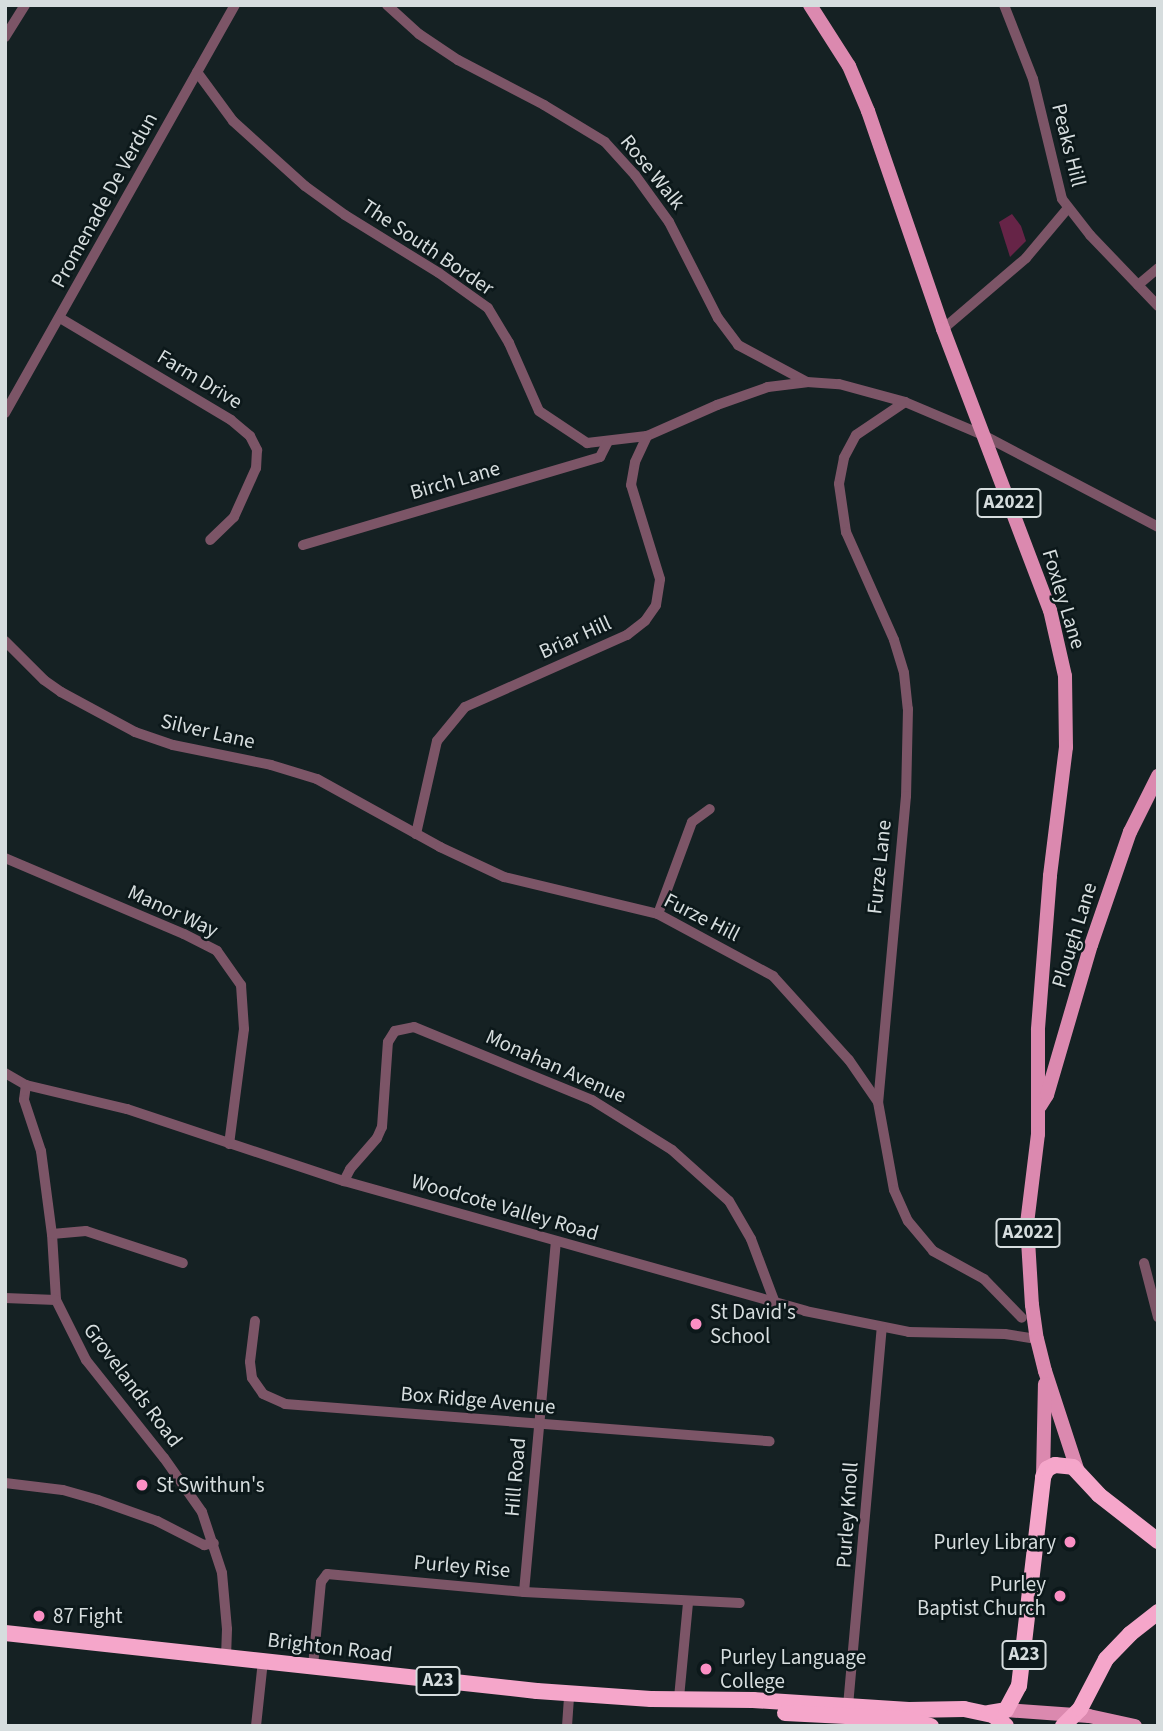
<!DOCTYPE html>
<style>
body{margin:0}
#map{position:relative;width:1163px;height:1731px;overflow:hidden;background:#152123;font-family:"Source Sans 3",sans-serif}
div>[style]{position:absolute}
[style*='--x']{left:calc(var(--x)*1px);top:calc(var(--y)*1px);width:calc(var(--w)*1px);rotate:calc(var(--a)*1deg)}
.green>*{inset:0;background:#662447}
.minor>*{height:10px;margin:-5px;padding:0 5px;transform-origin:5px;border-radius:5px;background:#7c5567}
.major>*{height:14px;margin:-7px;padding:0 7px;transform-origin:7px;border-radius:7px;background:#db89af}
.highway>*{height:16px;margin:-8px;padding:0 8px;transform-origin:8px;border-radius:8px;background:#f5a6ca}
.dots>*{width:19px;height:19px;translate:-50% -50%;box-sizing:border-box;border:4px solid #0c181a;border-radius:50%}
span{translate:-50% -50%;white-space:nowrap;text-align:center;line-height:1.15;-webkit-text-stroke:5px #0c181a;paint-order:stroke}
.shield-label span{padding:2px 5px;background:#0c181a;border:2px solid;border-radius:5px;-webkit-text-stroke-width:0}
.shield-label{font-size:19px;color:#d6ddde;font-weight:700}
.street-label{font-size:21px;color:#d6ddde}
.poi-label{font-size:21px;color:#d6ddde}
.left{translate:0 -50%;text-align:left}
.right{translate:-100% -50%;text-align:right}
.frame{position:absolute;inset:0;border:7px solid #d6ddde;pointer-events:none}
</style>
<div id="map">
<div class="green">
<div style="clip-path:polygon(1012px 214px,1021px 226px,1026px 241px,1010px 257px,999px 222px)"></div>
</div>
<div class="minor">
<div style="--x:387;--y:5;--w:43;--a:42.2"></div>
<div style="--x:419;--y:34;--w:47;--a:33.7"></div>
<div style="--x:458;--y:60;--w:97;--a:27.6"></div>
<div style="--x:544;--y:105;--w:71;--a:31.2"></div>
<div style="--x:605;--y:142;--w:45;--a:47.7"></div>
<div style="--x:635;--y:175;--w:58;--a:54.1"></div>
<div style="--x:669;--y:222;--w:108;--a:63"></div>
<div style="--x:718;--y:318;--w:34;--a:53"></div>
<div style="--x:738;--y:345;--w:78;--a:28.2"></div>
<div style="--x:1004;--y:5;--w:79;--a:68.6"></div>
<div style="--x:1033;--y:79;--w:123;--a:76.4"></div>
<div style="--x:1062;--y:199;--w:46;--a:52.1"></div>
<div style="--x:1090;--y:235;--w:98;--a:46.2"></div>
<div style="--x:5;--y:37;--w:38;--a:-58"></div>
<div style="--x:197;--y:72;--w:61;--a:53.7"></div>
<div style="--x:233;--y:121;--w:97;--a:42.1"></div>
<div style="--x:305;--y:186;--w:49;--a:35.9"></div>
<div style="--x:345;--y:215;--w:110;--a:31.7"></div>
<div style="--x:439;--y:273;--w:60;--a:35.5"></div>
<div style="--x:488;--y:308;--w:41;--a:59"></div>
<div style="--x:509;--y:343;--w:74;--a:66.2"></div>
<div style="--x:539;--y:411;--w:58;--a:33.7"></div>
<div style="--x:587;--y:443;--w:60;--a:-6.7"></div>
<div style="--x:647;--y:436;--w:77;--a:-23.9"></div>
<div style="--x:717;--y:405;--w:54;--a:-19.4"></div>
<div style="--x:768;--y:387;--w:39;--a:-7"></div>
<div style="--x:807;--y:382;--w:32;--a:4"></div>
<div style="--x:839;--y:384;--w:68;--a:15.3"></div>
<div style="--x:905;--y:402;--w:85;--a:22.9"></div>
<div style="--x:983;--y:435;--w:198;--a:27.7"></div>
<div style="--x:1138;--y:285;--w:26;--a:-40"></div>
<div style="--x:60;--y:318;--w:199;--a:30.8"></div>
<div style="--x:231;--y:420;--w:25;--a:40"></div>
<div style="--x:250;--y:436;--w:16;--a:63"></div>
<div style="--x:257;--y:450;--w:18;--a:93"></div>
<div style="--x:256;--y:468;--w:54;--a:114.2"></div>
<div style="--x:234;--y:517;--w:33;--a:136"></div>
<div style="--x:943;--y:329;--w:109;--a:-40.5"></div>
<div style="--x:1026;--y:258;--w:65;--a:-50"></div>
<div style="--x:905;--y:402;--w:59;--a:146"></div>
<div style="--x:856;--y:435;--w:26;--a:118"></div>
<div style="--x:844;--y:458;--w:26;--a:101"></div>
<div style="--x:839;--y:484;--w:49;--a:81.7"></div>
<div style="--x:846;--y:532;--w:118;--a:66"></div>
<div style="--x:894;--y:640;--w:34;--a:73"></div>
<div style="--x:904;--y:673;--w:36;--a:84"></div>
<div style="--x:908;--y:709;--w:87;--a:91.3"></div>
<div style="--x:906;--y:796;--w:307;--a:95.2"></div>
<div style="--x:878;--y:1102;--w:89;--a:79.7"></div>
<div style="--x:894;--y:1190;--w:34;--a:66"></div>
<div style="--x:908;--y:1221;--w:39;--a:50"></div>
<div style="--x:933;--y:1251;--w:58;--a:28.8"></div>
<div style="--x:984;--y:1279;--w:54;--a:45.7"></div>
<div style="--x:5;--y:413;--w:468;--a:-60.6"></div>
<div style="--x:303;--y:545;--w:310;--a:-16.5"></div>
<div style="--x:600;--y:457;--w:18;--a:-63"></div>
<div style="--x:5;--y:641;--w:55;--a:45"></div>
<div style="--x:44;--y:680;--w:21;--a:35"></div>
<div style="--x:61;--y:692;--w:84;--a:28.4"></div>
<div style="--x:135;--y:732;--w:40;--a:18.9"></div>
<div style="--x:173;--y:745;--w:100;--a:11.5"></div>
<div style="--x:271;--y:765;--w:48;--a:16.9"></div>
<div style="--x:317;--y:779;--w:141;--a:28.9"></div>
<div style="--x:440;--y:847;--w:71;--a:25.1"></div>
<div style="--x:504;--y:877;--w:158;--a:13.5"></div>
<div style="--x:658;--y:914;--w:131;--a:28.3"></div>
<div style="--x:773;--y:976;--w:113;--a:47.9"></div>
<div style="--x:849;--y:1060;--w:51;--a:55.4"></div>
<div style="--x:416;--y:834;--w:95;--a:-77.3"></div>
<div style="--x:437;--y:741;--w:44;--a:-50.5"></div>
<div style="--x:465;--y:707;--w:177;--a:-24"></div>
<div style="--x:627;--y:635;--w:23;--a:-38"></div>
<div style="--x:645;--y:621;--w:19;--a:-55"></div>
<div style="--x:656;--y:605;--w:26;--a:-81"></div>
<div style="--x:660;--y:579;--w:98;--a:-107.1"></div>
<div style="--x:631;--y:485;--w:23;--a:-80"></div>
<div style="--x:635;--y:462;--w:29;--a:-65"></div>
<div style="--x:5;--y:858;--w:194;--a:23"></div>
<div style="--x:184;--y:934;--w:37;--a:27"></div>
<div style="--x:217;--y:951;--w:42;--a:54.8"></div>
<div style="--x:241;--y:985;--w:44;--a:86.1"></div>
<div style="--x:244;--y:1029;--w:116;--a:97.4"></div>
<div style="--x:658;--y:914;--w:98;--a:-69.7"></div>
<div style="--x:692;--y:822;--w:22;--a:-36"></div>
<div style="--x:5;--y:1073;--w:24;--a:30"></div>
<div style="--x:26;--y:1085;--w:104;--a:13.4"></div>
<div style="--x:127;--y:1109;--w:229;--a:18.4"></div>
<div style="--x:344;--y:1181;--w:479;--a:15.7"></div>
<div style="--x:805;--y:1311;--w:106;--a:11.4"></div>
<div style="--x:909;--y:1332;--w:96;--a:1.2"></div>
<div style="--x:1005;--y:1334;--w:32;--a:9"></div>
<div style="--x:26;--y:1085;--w:15;--a:98"></div>
<div style="--x:24;--y:1100;--w:54;--a:71.6"></div>
<div style="--x:41;--y:1151;--w:84;--a:82.5"></div>
<div style="--x:52;--y:1234;--w:66;--a:86.5"></div>
<div style="--x:56;--y:1300;--w:67;--a:63.4"></div>
<div style="--x:86;--y:1360;--w:125;--a:51.5"></div>
<div style="--x:164;--y:1458;--w:66;--a:54.9"></div>
<div style="--x:202;--y:1512;--w:64;--a:71.8"></div>
<div style="--x:222;--y:1573;--w:56;--a:84.9"></div>
<div style="--x:227;--y:1629;--w:28;--a:92"></div>
<div style="--x:344;--y:1181;--w:13;--a:-63"></div>
<div style="--x:350;--y:1169;--w:41;--a:-48.9"></div>
<div style="--x:377;--y:1138;--w:12;--a:-66"></div>
<div style="--x:382;--y:1127;--w:85;--a:-86"></div>
<div style="--x:388;--y:1042;--w:13;--a:-58"></div>
<div style="--x:395;--y:1031;--w:19;--a:-12"></div>
<div style="--x:414;--y:1027;--w:192;--a:22.3"></div>
<div style="--x:592;--y:1100;--w:94;--a:32"></div>
<div style="--x:672;--y:1150;--w:76;--a:41.8"></div>
<div style="--x:729;--y:1201;--w:44;--a:59.9"></div>
<div style="--x:751;--y:1239;--w:68;--a:69.4"></div>
<div style="--x:52;--y:1234;--w:34;--a:-5"></div>
<div style="--x:86;--y:1231;--w:102;--a:18.3"></div>
<div style="--x:1144;--y:1263;--w:56;--a:75.5"></div>
<div style="--x:5;--y:1298;--w:51;--a:2.2"></div>
<div style="--x:255;--y:1321;--w:41;--a:97"></div>
<div style="--x:250;--y:1362;--w:16;--a:83"></div>
<div style="--x:252;--y:1378;--w:19;--a:55"></div>
<div style="--x:263;--y:1394;--w:24;--a:24"></div>
<div style="--x:285;--y:1404;--w:486;--a:4.4"></div>
<div style="--x:5;--y:1483;--w:58;--a:6.9"></div>
<div style="--x:63;--y:1490;--w:36;--a:16"></div>
<div style="--x:98;--y:1500;--w:63;--a:19.6"></div>
<div style="--x:157;--y:1521;--w:53;--a:27.1"></div>
<div style="--x:204;--y:1545;--w:10;--a:-11"></div>
<div style="--x:524;--y:1592;--w:352;--a:-84.8"></div>
<div style="--x:313;--y:1666;--w:84;--a:-84.6"></div>
<div style="--x:321;--y:1582;--w:10;--a:-53"></div>
<div style="--x:327;--y:1574;--w:198;--a:5.2"></div>
<div style="--x:524;--y:1592;--w:216;--a:2.9"></div>
<div style="--x:679;--y:1698;--w:96;--a:-84.6"></div>
<div style="--x:848;--y:1706;--w:380;--a:-84.9"></div>
<div style="--x:256;--y:1726;--w:65;--a:-83.9"></div>
<div style="--x:567;--y:1726;--w:32;--a:-86"></div>
</div>
<div class="major">
<div style="--x:810;--y:5;--w:72;--a:57.4"></div>
<div style="--x:849;--y:66;--w:49;--a:67.1"></div>
<div style="--x:868;--y:111;--w:231;--a:71"></div>
<div style="--x:943;--y:329;--w:301;--a:69.2"></div>
<div style="--x:1050;--y:610;--w:68;--a:77.2"></div>
<div style="--x:1065;--y:676;--w:71;--a:89.2"></div>
<div style="--x:1066;--y:747;--w:130;--a:97.1"></div>
<div style="--x:1050;--y:876;--w:154;--a:94.5"></div>
<div style="--x:1038;--y:1030;--w:104;--a:90"></div>
<div style="--x:1038;--y:1134;--w:91;--a:97"></div>
<div style="--x:1027;--y:1224;--w:81;--a:86.5"></div>
<div style="--x:1032;--y:1305;--w:34;--a:82"></div>
<div style="--x:1037;--y:1339;--w:33;--a:76"></div>
<div style="--x:1045;--y:1371;--w:106;--a:71.9"></div>
<div style="--x:1040;--y:1106;--w:13;--a:-58"></div>
<div style="--x:1047;--y:1095;--w:156;--a:-73.7"></div>
<div style="--x:1091;--y:945;--w:120;--a:-71"></div>
<div style="--x:1130;--y:832;--w:63;--a:-63.4"></div>
<div style="--x:1043;--y:1477;--w:93;--a:-88.8"></div>
<div style="--x:1006;--y:1710;--w:83;--a:4.1"></div>
<div style="--x:1089;--y:1716;--w:47;--a:12.3"></div>
</div>
<div class="highway">
<div style="--x:5;--y:1633;--w:535;--a:6.22"></div>
<div style="--x:537;--y:1691;--w:114;--a:4"></div>
<div style="--x:651;--y:1699;--w:102;--a:0.6"></div>
<div style="--x:753;--y:1700;--w:156;--a:3.7"></div>
<div style="--x:909;--y:1710;--w:55;--a:-1"></div>
<div style="--x:964;--y:1709;--w:30;--a:12"></div>
<div style="--x:993;--y:1715;--w:17;--a:40"></div>
<div style="--x:785;--y:1713;--w:121;--a:2.8"></div>
<div style="--x:906;--y:1719;--w:26;--a:16"></div>
<div style="--x:989;--y:1713;--w:17;--a:-10"></div>
<div style="--x:1006;--y:1710;--w:27;--a:-62"></div>
<div style="--x:1019;--y:1686;--w:210;--a:-83.4"></div>
<div style="--x:1043;--y:1477;--w:9;--a:-63"></div>
<div style="--x:1047;--y:1469;--w:9;--a:-27"></div>
<div style="--x:1055;--y:1465;--w:18;--a:6"></div>
<div style="--x:1073;--y:1467;--w:38;--a:47"></div>
<div style="--x:1099;--y:1495;--w:75;--a:37.9"></div>
<div style="--x:1063;--y:1726;--w:24;--a:-45"></div>
<div style="--x:1080;--y:1709;--w:56;--a:-62.5"></div>
<div style="--x:1106;--y:1659;--w:35;--a:-46"></div>
<div style="--x:1130;--y:1634;--w:36;--a:-38"></div>
</div>
<div class="dots">
<div style="left:696px;top:1324px;background:#fb8fc4"></div>
<div style="left:142px;top:1485px;background:#fb8fc4"></div>
<div style="left:1070px;top:1542px;background:#fb8fc4"></div>
<div style="left:1060px;top:1596px;background:#fb8fc4"></div>
<div style="left:39px;top:1616px;background:#fb8fc4"></div>
<div style="left:706px;top:1669px;background:#fb8fc4"></div>
</div>
<div class="shield-label">
<span style="left:1009px;top:503px">A2022</span>
<span style="left:1028px;top:1233px">A2022</span>
<span style="left:1024px;top:1655px">A23</span>
<span style="left:438px;top:1681px">A23</span>
</div>
<div class="street-label">
<span style="left:1069px;top:145px;rotate:76deg">Peaks Hill</span>
<span style="left:653px;top:172px;rotate:51deg">Rose Walk</span>
<span style="left:104px;top:200px;rotate:-61deg">Promenade De Verdun</span>
<span style="left:428px;top:247px;rotate:34deg">The South Border</span>
<span style="left:200px;top:379px;rotate:31deg">Farm Drive</span>
<span style="left:455px;top:480px;rotate:-16deg">Birch Lane</span>
<span style="left:1064px;top:599px;rotate:73deg">Foxley Lane</span>
<span style="left:575px;top:637px;rotate:-24deg">Briar Hill</span>
<span style="left:208px;top:731px;rotate:13deg">Silver Lane</span>
<span style="left:879px;top:867px;rotate:-84deg">Furze Lane</span>
<span style="left:173px;top:911px;rotate:25deg">Manor Way</span>
<span style="left:702px;top:917px;rotate:27deg">Furze Hill</span>
<span style="left:1074px;top:935px;rotate:-73deg">Plough Lane</span>
<span style="left:556px;top:1066px;rotate:24deg">Monahan Avenue</span>
<span style="left:505px;top:1207px;rotate:16deg">Woodcote Valley Road</span>
<span style="left:133px;top:1385px;rotate:53deg">Grovelands Road</span>
<span style="left:478px;top:1400px;rotate:5deg">Box Ridge Avenue</span>
<span style="left:515px;top:1477px;rotate:-85deg">Hill Road</span>
<span style="left:847px;top:1515px;rotate:-86deg">Purley Knoll</span>
<span style="left:462px;top:1566px;rotate:5deg">Purley Rise</span>
<span style="left:330px;top:1647px;rotate:7deg">Brighton Road</span>
</div>
<div class="poi-label">
<span class="left" style="left:710px;top:1324px">St David's<br>School</span>
<span class="left" style="left:156px;top:1485px">St Swithun's</span>
<span class="right" style="left:1056px;top:1542px">Purley Library</span>
<span class="right" style="left:1046px;top:1596px">Purley<br>Baptist Church</span>
<span class="left" style="left:53px;top:1616px">87 Fight</span>
<span class="left" style="left:720px;top:1669px">Purley Language<br>College</span>
</div>
<div class="frame"></div>
</div>
